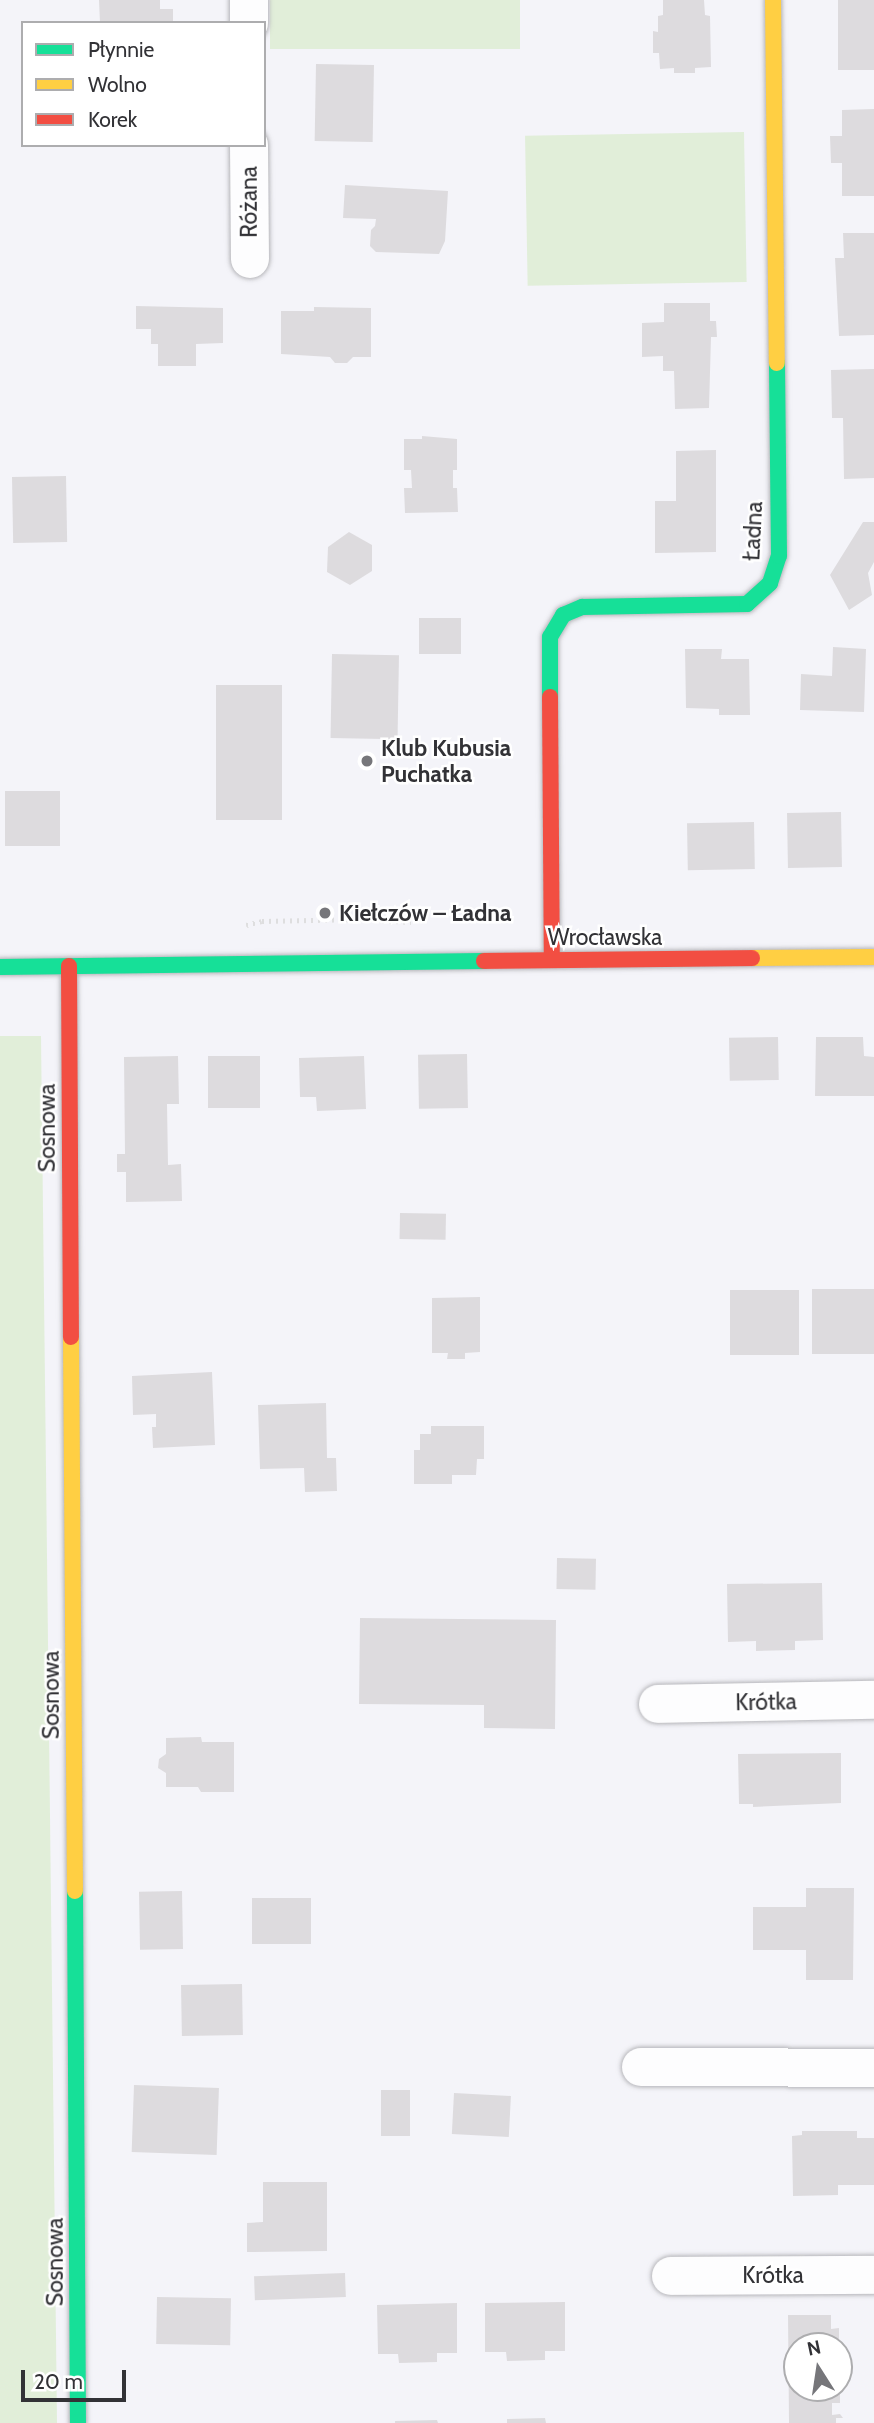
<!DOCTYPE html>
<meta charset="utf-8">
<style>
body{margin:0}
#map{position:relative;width:874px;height:2423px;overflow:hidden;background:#f4f4f9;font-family:Cabin,sans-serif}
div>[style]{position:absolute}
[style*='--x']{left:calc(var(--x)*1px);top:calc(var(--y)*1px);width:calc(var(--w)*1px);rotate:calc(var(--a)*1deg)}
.green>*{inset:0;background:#e1eed9;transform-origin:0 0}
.building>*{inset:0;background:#dddbde;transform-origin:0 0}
.path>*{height:4.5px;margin-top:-2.25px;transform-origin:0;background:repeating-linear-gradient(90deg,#dededf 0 2px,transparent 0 7px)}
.roads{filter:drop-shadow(0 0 2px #b7b7bb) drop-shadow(0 0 2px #b7b7bb)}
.street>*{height:38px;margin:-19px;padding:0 19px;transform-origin:19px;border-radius:19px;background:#fdfdfe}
.fast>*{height:16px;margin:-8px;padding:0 8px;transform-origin:8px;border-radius:8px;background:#16e098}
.slow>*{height:16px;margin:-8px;padding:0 8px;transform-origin:8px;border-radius:8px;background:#ffcf43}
.jam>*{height:16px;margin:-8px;padding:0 8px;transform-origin:8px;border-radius:8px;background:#f24e42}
.dots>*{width:19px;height:19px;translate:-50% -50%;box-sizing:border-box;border:4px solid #fff;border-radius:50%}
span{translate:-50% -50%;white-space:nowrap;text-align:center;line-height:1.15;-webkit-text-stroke:5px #fff;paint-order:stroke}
.street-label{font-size:23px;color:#323236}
.poi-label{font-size:23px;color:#323236;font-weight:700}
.left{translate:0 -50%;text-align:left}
.legend{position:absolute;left:21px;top:21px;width:245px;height:126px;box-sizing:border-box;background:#fff;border:2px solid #adadaf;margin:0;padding:9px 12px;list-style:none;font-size:21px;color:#323236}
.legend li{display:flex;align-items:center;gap:14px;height:35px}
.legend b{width:35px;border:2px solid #adadaf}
.north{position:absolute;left:783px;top:2332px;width:70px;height:70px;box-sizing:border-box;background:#fff;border:2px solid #adadaf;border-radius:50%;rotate:348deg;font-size:19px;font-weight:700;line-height:28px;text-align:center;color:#323236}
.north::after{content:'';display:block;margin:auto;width:24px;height:32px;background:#76767a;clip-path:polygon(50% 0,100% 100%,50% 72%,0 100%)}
.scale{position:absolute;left:21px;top:2370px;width:105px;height:32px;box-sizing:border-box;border:4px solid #323236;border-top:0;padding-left:9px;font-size:21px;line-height:24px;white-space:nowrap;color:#323236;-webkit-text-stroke:5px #fff;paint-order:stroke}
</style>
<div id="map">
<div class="green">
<div style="left:270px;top:0;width:250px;height:49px"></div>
<div style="left:744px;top:132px;width:150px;height:219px;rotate:89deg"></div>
<div style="clip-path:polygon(0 1036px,41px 1036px,57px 2423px,0 2423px)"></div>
</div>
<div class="building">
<div style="clip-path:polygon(99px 0,160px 0,160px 9px,173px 9px,173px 23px,100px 23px)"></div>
<div style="clip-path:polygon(663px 0,704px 0,705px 15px,710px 16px,711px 67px,695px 68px,695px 73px,674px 73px,674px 68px,660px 69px,659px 53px,653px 53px,653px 31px,658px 32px,658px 16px,663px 15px)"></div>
<div style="left:838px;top:0;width:36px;height:70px"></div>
<div style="left:316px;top:64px;width:58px;height:77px;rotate:1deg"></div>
<div style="clip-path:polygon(874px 109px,874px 196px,842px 196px,842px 163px,831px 163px,830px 136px,842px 136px,842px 110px)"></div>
<div style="clip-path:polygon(345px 185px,448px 191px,445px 241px,439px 254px,376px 252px,370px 246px,371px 230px,375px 226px,376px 219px,343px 218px)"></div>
<div style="clip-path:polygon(843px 233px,874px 233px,874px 335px,839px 336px,835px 258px,844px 258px)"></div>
<div style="clip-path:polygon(664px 303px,710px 303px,710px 321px,716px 321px,717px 337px,711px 337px,709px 408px,675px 409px,674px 371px,663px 371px,663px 356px,642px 357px,642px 323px,664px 322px)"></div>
<div style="clip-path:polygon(136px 306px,223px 308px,223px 343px,196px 344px,196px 366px,158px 366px,158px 344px,151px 344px,151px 329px,136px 329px)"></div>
<div style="clip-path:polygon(314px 307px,371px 308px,371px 357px,353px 357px,347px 363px,335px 363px,330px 357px,281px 354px,281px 311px,314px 311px)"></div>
<div style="clip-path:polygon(874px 369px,874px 478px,844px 479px,843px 418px,832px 418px,831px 370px)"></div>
<div style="clip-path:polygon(422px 436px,457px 439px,457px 470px,453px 470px,453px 488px,457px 488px,458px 512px,405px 513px,404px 488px,412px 488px,411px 470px,404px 470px,404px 439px,422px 439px)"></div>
<div style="clip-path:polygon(716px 450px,716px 552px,655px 553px,655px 501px,676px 501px,676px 451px)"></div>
<div style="left:66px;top:476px;width:66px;height:54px;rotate:89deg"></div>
<div style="clip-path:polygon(863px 522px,874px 522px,874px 562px,868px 573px,872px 595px,849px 610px,830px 575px)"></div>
<div style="clip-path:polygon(349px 532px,372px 545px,372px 571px,350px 585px,327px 572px,328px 547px)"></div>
<div style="left:419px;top:618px;width:42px;height:36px"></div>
<div style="clip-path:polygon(833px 647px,866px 649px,864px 712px,800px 710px,801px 674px,832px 676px)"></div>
<div style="clip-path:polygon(685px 649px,722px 649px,721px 659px,749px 659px,750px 715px,719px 715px,719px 709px,686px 708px)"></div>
<div style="left:332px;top:654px;width:67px;height:84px;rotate:1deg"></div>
<div style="left:282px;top:685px;width:135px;height:66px;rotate:90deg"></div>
<div style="left:5px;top:791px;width:55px;height:55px"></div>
<div style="left:841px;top:812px;width:55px;height:54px;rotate:89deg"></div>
<div style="left:754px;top:822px;width:47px;height:67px;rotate:89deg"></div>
<div style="left:778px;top:1037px;width:43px;height:49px;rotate:89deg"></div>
<div style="clip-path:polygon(816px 1037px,863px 1037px,864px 1056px,874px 1057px,874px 1096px,815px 1096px)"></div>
<div style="left:467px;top:1054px;width:54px;height:49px;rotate:89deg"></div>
<div style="clip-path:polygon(178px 1056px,179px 1104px,167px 1104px,168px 1165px,181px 1164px,182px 1201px,126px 1202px,126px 1172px,117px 1172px,117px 1154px,125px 1154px,124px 1057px)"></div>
<div style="left:208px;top:1056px;width:52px;height:52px"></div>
<div style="clip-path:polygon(364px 1056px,366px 1109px,317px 1111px,316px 1097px,300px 1097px,299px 1058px)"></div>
<div style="left:400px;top:1213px;width:46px;height:26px;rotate:1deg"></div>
<div style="left:812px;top:1289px;width:62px;height:65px"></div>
<div style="left:730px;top:1290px;width:69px;height:65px"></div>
<div style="clip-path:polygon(480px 1297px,480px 1352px,465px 1353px,465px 1359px,447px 1359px,448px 1353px,432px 1353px,432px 1298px)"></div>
<div style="clip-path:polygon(212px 1372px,215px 1445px,153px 1448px,152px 1427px,156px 1427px,156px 1414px,133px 1415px,132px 1376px)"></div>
<div style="clip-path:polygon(326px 1403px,327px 1458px,336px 1458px,337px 1491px,305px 1492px,304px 1468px,260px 1469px,258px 1405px)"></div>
<div style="clip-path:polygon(431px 1426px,484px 1426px,484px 1459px,477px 1459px,476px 1475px,452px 1475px,452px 1484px,414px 1484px,414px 1450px,420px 1450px,420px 1434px,431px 1434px)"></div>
<div style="left:557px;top:1558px;width:39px;height:31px;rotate:1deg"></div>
<div style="clip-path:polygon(822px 1583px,823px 1640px,795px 1641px,795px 1650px,756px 1651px,756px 1641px,728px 1642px,727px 1584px)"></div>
<div style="clip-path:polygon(360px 1618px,556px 1620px,555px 1729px,484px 1728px,484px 1705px,359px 1704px)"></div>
<div style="clip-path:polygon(201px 1737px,202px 1742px,234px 1742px,234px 1792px,201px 1792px,198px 1787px,166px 1787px,166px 1773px,158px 1768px,159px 1759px,166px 1754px,166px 1738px)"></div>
<div style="clip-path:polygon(841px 1753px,841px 1803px,753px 1807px,753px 1804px,739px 1804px,738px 1754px)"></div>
<div style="clip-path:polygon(806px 1888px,854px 1888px,853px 1980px,806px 1980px,806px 1950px,753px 1950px,753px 1907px,806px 1907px)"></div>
<div style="left:182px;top:1891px;width:58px;height:43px;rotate:89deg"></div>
<div style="left:252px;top:1898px;width:59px;height:46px"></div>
<div style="left:242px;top:1984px;width:51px;height:61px;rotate:89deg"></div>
<div style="left:134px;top:2085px;width:85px;height:67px;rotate:2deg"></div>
<div style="left:381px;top:2090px;width:29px;height:46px"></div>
<div style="left:454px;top:2093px;width:57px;height:41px;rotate:3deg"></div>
<div style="clip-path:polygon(802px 2131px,857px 2131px,857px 2138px,874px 2138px,874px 2185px,838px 2185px,838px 2195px,793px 2196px,792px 2136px,802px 2135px)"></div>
<div style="clip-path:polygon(263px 2182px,327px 2182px,327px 2251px,247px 2252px,247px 2223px,263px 2222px)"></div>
<div style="left:345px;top:2273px;width:24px;height:91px;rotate:88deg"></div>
<div style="left:157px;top:2297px;width:74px;height:47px;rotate:1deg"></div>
<div style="clip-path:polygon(565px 2302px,565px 2351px,545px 2351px,545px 2360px,507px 2361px,506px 2352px,485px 2352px,485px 2303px)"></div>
<div style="clip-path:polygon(457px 2303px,457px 2353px,437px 2353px,437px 2362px,399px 2363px,398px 2354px,378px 2354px,377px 2305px)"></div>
<div style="clip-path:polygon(788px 2315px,831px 2315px,831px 2329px,839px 2328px,839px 2346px,797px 2346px,797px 2388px,840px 2388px,840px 2403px,832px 2403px,832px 2415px,840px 2414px,843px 2418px,836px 2418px,836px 2423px,789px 2423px)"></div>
<div style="clip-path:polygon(545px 2418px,546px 2423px,507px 2423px,507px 2419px)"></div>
<div style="clip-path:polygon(437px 2420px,438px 2423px,395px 2423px,395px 2421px)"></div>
</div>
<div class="path">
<div style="--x:246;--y:925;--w:16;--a:-14"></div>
<div style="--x:262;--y:921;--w:99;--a:-1.2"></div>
<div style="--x:361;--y:919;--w:50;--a:3.4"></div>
</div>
<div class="roads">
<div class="street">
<div style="--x:249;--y:0;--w:23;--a:90"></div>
<div style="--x:249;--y:145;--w:114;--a:89.5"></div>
<div style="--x:658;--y:1704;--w:216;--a:-1.1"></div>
<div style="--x:641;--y:2067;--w:233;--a:0.2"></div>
<div style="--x:671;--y:2276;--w:203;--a:-0.3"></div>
</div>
<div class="fast">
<div style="--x:550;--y:697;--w:60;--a:-90"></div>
<div style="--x:550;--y:637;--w:26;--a:-59"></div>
<div style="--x:563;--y:615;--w:21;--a:-23"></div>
<div style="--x:582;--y:607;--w:165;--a:-1"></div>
<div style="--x:747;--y:604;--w:31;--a:-42"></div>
<div style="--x:770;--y:583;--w:28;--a:-72"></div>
<div style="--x:779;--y:556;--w:193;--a:-90.6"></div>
<div style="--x:0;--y:967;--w:484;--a:-0.7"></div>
<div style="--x:75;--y:1891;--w:532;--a:89.68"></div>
</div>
<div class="slow">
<div style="--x:773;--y:0;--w:363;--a:89.4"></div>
<div style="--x:752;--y:958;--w:122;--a:-0.5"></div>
<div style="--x:71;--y:1337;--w:554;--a:89.59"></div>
</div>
<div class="jam">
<div style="--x:550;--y:697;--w:263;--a:89.6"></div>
<div style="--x:484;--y:961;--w:268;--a:-0.6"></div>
<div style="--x:69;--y:966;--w:371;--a:89.7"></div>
</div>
</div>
<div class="dots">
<div style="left:367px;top:761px;background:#76767a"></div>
<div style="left:325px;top:913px;background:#76767a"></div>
</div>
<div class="street-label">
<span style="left:249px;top:202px;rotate:-90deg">Różana</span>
<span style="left:753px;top:531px;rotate:-87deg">Ładna</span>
<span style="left:605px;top:937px">Wrocławska</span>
<span style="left:47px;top:1128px;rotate:-90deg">Sosnowa</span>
<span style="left:51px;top:1695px;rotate:-90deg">Sosnowa</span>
<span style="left:766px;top:1702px;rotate:-1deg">Krótka</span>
<span style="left:55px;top:2262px;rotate:-90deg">Sosnowa</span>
<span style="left:773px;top:2275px">Krótka</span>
</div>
<div class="poi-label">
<span class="left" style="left:381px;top:761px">Klub Kubusia<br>Puchatka</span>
<span class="left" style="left:339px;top:913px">Kiełczów – Ładna</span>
</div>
<ul class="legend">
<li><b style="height:9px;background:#16e098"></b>Płynnie</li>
<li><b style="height:9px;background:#ffcf43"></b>Wolno</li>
<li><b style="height:9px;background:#f24e42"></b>Korek</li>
</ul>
<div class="north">N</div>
<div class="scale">20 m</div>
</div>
